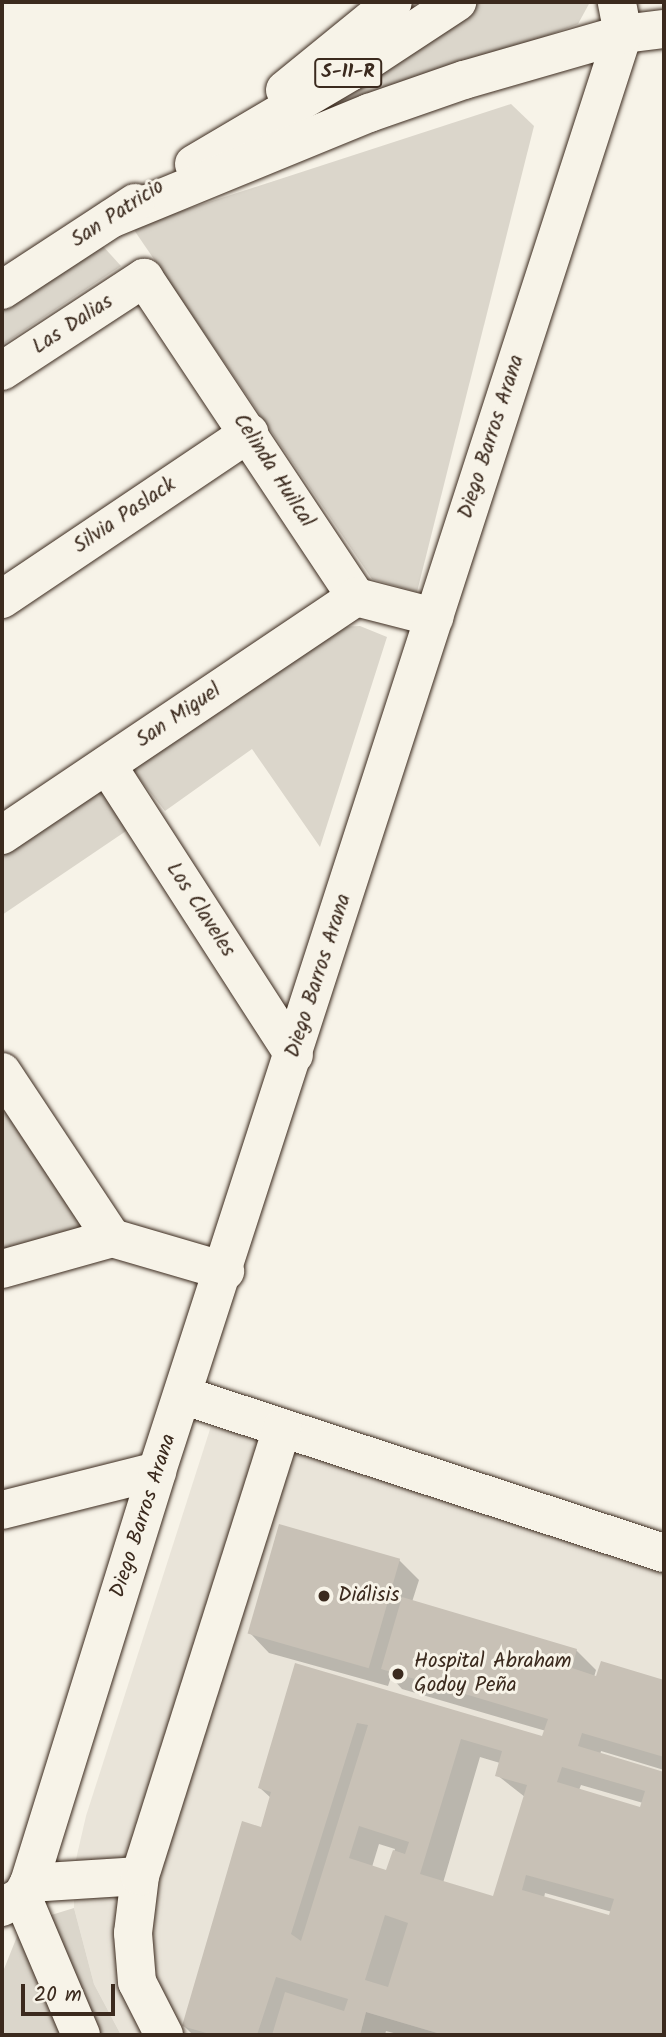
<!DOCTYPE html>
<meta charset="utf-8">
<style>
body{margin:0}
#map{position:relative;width:666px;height:2037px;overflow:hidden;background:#f7f3e8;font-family:Kalam,sans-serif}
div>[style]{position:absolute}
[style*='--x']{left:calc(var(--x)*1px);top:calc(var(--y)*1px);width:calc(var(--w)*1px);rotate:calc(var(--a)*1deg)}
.built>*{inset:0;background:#e9e4d9}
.green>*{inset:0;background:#dbd6cb}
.shadow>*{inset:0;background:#0003}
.building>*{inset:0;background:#c8c1b6;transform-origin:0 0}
.roads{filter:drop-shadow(0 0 2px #3b2a1e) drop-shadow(0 0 2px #3b2a1e)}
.minor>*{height:38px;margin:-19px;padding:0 19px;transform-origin:19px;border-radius:19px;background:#f7f3e8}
.highway>*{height:38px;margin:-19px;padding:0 19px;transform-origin:19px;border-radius:19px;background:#f7f3e8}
.dots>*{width:19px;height:19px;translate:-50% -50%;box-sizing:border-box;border:4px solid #f7f3e8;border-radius:50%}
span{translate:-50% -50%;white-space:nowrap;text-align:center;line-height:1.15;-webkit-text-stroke:6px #f7f3e8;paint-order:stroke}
.shield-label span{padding:2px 5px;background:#f7f3e8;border:2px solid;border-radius:5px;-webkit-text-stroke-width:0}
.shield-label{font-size:19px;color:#3b2a1e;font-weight:700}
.street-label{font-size:21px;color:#3b2a1e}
.poi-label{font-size:21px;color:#3b2a1e}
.left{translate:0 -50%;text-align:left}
.frame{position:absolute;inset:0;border:4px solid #3b2a1e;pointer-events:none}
.scale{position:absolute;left:21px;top:1984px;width:94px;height:32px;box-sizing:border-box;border:4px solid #3b2a1e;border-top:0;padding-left:9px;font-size:21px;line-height:24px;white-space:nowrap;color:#3b2a1e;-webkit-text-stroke:5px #f7f3e8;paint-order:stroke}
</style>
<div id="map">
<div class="built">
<div style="clip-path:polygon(221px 1395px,664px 1533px,664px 2035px,121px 2035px,94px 1984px,74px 1908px,74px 1868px,86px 1816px)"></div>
</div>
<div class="green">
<div style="clip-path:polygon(476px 2px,590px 2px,578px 24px,223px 159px)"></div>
<div style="clip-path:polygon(511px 104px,534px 126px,417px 592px,372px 579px,132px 227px)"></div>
<div style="clip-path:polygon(101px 244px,121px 266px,2px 345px,2px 309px)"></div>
<div style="clip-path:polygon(360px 626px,387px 637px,320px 847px,252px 749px,165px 811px,131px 768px,333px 627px)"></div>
<div style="clip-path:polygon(97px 784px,129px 829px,2px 915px,2px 849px)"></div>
<div style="clip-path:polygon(2px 1107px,88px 1233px,2px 1257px)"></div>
<div style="clip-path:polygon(74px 1908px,94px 1984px,121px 2035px,2px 2035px,2px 1974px,22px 1924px)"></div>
<div style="clip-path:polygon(366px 2012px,444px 2035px,360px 2035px)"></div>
</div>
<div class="shadow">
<div style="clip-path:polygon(evenodd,399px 1560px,419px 1580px,412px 1602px,576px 1650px,596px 1670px,594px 1677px,598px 1678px,602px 1663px,664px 1681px,664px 1770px,601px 1751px,600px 1755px,664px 1774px,664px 2035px,401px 2035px,386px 2031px,385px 2035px,193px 2035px,184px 2026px,262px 1829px,271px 1798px,260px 1788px,296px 1665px,543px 1738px,546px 1731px,402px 1689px,391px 1677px,388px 1686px,269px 1653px,250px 1633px,399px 1560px,480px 1757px,500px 1763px,497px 1775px,525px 1797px,494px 1898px,443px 1883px,480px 1757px,399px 1560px,581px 1785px,643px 1803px,641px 1809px,579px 1790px,581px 1785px,399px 1560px,379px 1844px,395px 1849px,387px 1872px,372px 1867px,379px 1844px,399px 1560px,545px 1893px,612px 1912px,610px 1917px,544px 1898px,545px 1893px)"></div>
</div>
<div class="building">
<div style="left:279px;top:1524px;width:126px;height:114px;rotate:16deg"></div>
<div style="clip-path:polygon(evenodd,402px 1597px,577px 1649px,572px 1668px,596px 1676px,601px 1661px,664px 1680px,664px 1757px,582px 1733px,578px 1746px,664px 1772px,664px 2035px,444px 2035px,366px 2012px,360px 2035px,272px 2035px,285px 1992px,344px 2011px,348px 1999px,276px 1977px,257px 2035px,213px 2035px,182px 2026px,242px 1821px,261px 1827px,271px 1792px,258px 1788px,295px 1663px,542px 1736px,548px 1719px,381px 1669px,402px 1597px,357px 1723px,368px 1725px,301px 1941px,291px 1934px,357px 1723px,402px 1597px,461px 1739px,502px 1751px,495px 1776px,527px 1785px,493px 1896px,420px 1874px,461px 1739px,402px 1597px,562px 1767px,645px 1791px,640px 1807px,557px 1782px,562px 1767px,402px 1597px,359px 1826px,409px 1842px,405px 1854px,393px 1850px,386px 1870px,349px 1858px,359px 1826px,402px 1597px,526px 1875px,614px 1899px,609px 1915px,522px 1890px,526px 1875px,402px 1597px,385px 1915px,408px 1923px,388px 1987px,365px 1980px,385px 1915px)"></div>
</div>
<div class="roads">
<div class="minor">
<div style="--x:623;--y:34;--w:41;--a:-7"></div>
<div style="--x:2;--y:371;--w:170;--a:-33.2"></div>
<div style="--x:144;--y:278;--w:383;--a:56.4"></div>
<div style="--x:356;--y:597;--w:81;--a:14.4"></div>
<div style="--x:2;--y:599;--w:298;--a:-33.9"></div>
<div style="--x:107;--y:765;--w:345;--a:57.2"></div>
<div style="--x:2;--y:835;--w:427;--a:-33.9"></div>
<div style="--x:2;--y:1072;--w:199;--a:56.5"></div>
<div style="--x:112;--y:1238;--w:118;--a:16.3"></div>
<div style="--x:2;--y:1269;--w:114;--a:-15.7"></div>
<div style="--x:185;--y:1396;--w:504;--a:18.15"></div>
<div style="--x:2;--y:1510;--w:160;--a:-14.1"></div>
<div style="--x:29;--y:1883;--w:111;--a:-3.6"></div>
<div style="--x:22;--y:1896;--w:151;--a:67"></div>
<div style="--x:2;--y:1907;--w:23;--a:-29"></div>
<div style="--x:22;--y:1896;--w:15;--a:-62"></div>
<div style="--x:29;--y:1883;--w:431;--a:-72.7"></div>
<div style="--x:157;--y:1471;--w:1511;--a:-72.03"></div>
<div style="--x:623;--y:34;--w:33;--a:-101"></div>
<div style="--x:164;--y:2035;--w:59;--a:-117"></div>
<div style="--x:137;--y:1982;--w:49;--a:-94.7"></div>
<div style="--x:133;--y:1933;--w:57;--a:-83"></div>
<div style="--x:140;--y:1876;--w:470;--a:-72.4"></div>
</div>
<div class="highway">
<div style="--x:285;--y:90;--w:139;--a:-39.2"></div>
<div style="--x:194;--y:164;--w:183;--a:-30.5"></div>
<div style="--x:352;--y:71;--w:126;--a:-33.3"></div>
<div style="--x:113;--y:218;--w:277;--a:-22.3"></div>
<div style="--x:369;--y:113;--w:101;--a:-19.2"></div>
<div style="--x:464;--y:80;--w:166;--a:-16.1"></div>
<div style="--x:2;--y:290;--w:159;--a:-33.2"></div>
</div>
</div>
<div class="dots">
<div style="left:324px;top:1596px;background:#3b2a1e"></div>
<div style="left:398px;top:1674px;background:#3b2a1e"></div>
</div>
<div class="shield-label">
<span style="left:348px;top:73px">S-11-R</span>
</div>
<div class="street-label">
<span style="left:118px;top:214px;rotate:-33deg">San Patricio</span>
<span style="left:73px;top:325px;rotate:-33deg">Las Dalias</span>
<span style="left:492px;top:437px;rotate:-72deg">Diego Barros Arana</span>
<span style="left:273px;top:471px;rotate:57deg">Celinda Huilcal</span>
<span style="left:125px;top:516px;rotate:-34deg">Silvia Paslack</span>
<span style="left:179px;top:716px;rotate:-34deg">San Miguel</span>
<span style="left:200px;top:910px;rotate:57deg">Los Claveles</span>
<span style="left:319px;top:976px;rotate:-72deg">Diego Barros Arana</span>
<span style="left:144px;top:1516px;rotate:-72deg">Diego Barros Arana</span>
</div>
<div class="poi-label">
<span class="left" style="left:338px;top:1596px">Diálisis</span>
<span class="left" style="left:414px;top:1674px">Hospital Abraham<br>Godoy Peña</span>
</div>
<div class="frame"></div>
<div class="scale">20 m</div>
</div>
